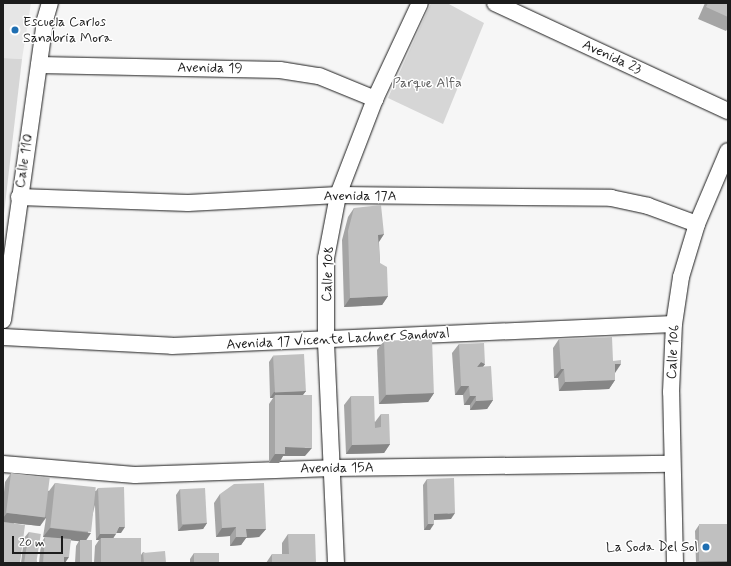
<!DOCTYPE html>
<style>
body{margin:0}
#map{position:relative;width:731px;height:566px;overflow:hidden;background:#f6f6f6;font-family:Mynerve,sans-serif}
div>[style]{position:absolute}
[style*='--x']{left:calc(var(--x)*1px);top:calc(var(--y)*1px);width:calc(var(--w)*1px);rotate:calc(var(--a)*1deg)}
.built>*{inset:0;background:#e6e6e6}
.green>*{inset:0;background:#d6d6d6}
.roads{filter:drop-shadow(0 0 1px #1c1c1c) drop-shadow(0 0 1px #1c1c1c)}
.minor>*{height:16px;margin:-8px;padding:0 8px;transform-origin:8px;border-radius:8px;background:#fff}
.wall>*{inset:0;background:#a5a5a5}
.shaded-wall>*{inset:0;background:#868686}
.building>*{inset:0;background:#c0c0c0;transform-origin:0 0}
.dots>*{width:11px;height:11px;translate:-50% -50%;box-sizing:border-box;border:2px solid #fff;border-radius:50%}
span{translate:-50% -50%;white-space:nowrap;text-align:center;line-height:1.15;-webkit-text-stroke:3px #fff;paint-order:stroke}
.poi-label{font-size:14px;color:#1c1c1c}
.left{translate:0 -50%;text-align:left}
.right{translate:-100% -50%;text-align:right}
.street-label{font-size:14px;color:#1c1c1c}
.park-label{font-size:14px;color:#5d5d5d}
.frame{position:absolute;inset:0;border:4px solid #1c1c1c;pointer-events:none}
.scale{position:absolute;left:12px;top:536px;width:51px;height:18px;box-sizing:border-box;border:2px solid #1c1c1c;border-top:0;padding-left:5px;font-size:12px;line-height:14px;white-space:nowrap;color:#1c1c1c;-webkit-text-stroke:3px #fff;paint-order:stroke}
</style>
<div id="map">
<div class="built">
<div style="clip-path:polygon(3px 3px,31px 3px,22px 59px,3px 58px)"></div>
</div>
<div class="green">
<div style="clip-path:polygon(431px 3px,447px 3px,484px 23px,443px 124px,388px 98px)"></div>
<div style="clip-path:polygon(3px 58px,22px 59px,3px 222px)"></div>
</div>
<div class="roads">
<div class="minor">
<div style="--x:495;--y:3;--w:257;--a:24.9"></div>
<div style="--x:39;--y:65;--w:241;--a:1.2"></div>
<div style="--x:280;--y:70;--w:39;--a:9"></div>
<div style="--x:319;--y:76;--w:61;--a:22.3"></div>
<div style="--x:19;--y:197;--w:169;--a:2"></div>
<div style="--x:188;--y:203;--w:150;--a:-3.1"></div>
<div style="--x:338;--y:195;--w:273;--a:0.6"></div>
<div style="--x:611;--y:198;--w:38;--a:12"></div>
<div style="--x:648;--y:206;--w:52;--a:20.2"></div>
<div style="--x:3;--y:320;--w:303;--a:-82"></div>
<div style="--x:45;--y:20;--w:18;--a:-74"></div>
<div style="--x:3;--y:337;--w:169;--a:3"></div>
<div style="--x:172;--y:346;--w:502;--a:-2.51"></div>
<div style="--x:3;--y:464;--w:132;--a:4.8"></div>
<div style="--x:135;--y:475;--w:197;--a:-2"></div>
<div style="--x:332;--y:468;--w:340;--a:-0.7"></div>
<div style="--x:336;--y:563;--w:223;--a:-92.6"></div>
<div style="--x:326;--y:340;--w:82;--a:-90"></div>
<div style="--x:326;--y:258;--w:64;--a:-79.2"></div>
<div style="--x:338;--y:195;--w:103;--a:-68.9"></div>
<div style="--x:375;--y:99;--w:106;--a:-64.9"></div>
<div style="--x:675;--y:563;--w:171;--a:-91.3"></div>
<div style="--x:671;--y:392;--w:68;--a:-87.5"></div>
<div style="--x:674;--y:324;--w:48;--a:-81.5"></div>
<div style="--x:681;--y:277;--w:55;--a:-73.2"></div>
<div style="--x:697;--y:224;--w:79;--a:-67"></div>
</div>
</div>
<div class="wall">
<div style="clip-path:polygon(705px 3px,728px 3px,728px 28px,726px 31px,698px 19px)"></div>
<div style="clip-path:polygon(354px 208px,384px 234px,379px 242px,380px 263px,388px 296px,382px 305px,344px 307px,342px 240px,348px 217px)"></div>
<div style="clip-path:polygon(559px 339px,615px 372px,615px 380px,609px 389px,559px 391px,558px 378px,554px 378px,553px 348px)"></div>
<div style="clip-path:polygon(384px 341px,434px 393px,428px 402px,379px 404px,377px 350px)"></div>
<div style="clip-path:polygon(459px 344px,485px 364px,483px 367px,493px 400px,487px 409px,470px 410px,470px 405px,464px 405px,463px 395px,455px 395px,452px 353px)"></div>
<div style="clip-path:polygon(273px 356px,306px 391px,303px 395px,305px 456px,283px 456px,279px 463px,269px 463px,269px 404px,273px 398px,270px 398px,269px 362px)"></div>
<div style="clip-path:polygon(351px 396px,375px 422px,381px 414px,390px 444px,384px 453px,346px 454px,344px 405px)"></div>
<div style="clip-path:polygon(11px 473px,49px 491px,55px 483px,96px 491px,98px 488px,121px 533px,116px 533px,113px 538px,141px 555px,143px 552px,166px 563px,94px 563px,95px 546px,99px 540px,96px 540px,95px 505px,86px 540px,92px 563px,75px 563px,76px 546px,79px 541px,71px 540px,65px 563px,39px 563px,41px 543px,45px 537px,43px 537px,46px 518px,40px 526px,14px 523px,3px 563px,3px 502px,5px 482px)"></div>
<div style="clip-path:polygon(427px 479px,451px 519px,434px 520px,430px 530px,424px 530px,423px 485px)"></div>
<div style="clip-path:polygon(180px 489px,207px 523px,203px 529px,178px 531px,176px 495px)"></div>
<div style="clip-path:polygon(220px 494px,266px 529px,259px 537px,246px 538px,241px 545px,230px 546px,230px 536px,216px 537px,214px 503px)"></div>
<div style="clip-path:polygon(699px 525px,728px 563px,696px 563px,695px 531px)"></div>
<div style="clip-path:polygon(29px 532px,37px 563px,21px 563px,24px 538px)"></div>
<div style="clip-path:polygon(288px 534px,316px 563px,266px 563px,272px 554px,282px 554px,282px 543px)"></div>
<div style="clip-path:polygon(194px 553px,219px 563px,190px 563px,190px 559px)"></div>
</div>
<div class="shaded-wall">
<div style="clip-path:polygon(384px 234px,378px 243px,378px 235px)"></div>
<div style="clip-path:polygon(388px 296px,382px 305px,344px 307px,350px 298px)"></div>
<div style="clip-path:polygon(481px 362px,485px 364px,479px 372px,474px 371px)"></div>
<div style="clip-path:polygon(615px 364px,621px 364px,615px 373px)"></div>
<div style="clip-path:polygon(561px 369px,564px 369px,558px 378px,554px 378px)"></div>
<div style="clip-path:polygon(615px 380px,609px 389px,559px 391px,565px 382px)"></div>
<div style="clip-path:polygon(461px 386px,469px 386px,463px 395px,455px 395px)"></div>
<div style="clip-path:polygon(306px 391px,301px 397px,275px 395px,273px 398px,270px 398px,274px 392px)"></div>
<div style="clip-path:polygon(434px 393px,428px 402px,379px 404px,386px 395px)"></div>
<div style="clip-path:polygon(470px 396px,476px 396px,470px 405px,464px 405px)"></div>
<div style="clip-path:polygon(493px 400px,487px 409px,470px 410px,476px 401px)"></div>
<div style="clip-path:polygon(390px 444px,384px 453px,346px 454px,352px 445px)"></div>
<div style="clip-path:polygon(285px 447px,312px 448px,305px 456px,283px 456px,279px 463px,269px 463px,275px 454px)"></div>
<div style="clip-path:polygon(7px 513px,46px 517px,40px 526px,3px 522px,3px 518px)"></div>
<div style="clip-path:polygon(455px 513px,451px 519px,430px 520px,434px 514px)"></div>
<div style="clip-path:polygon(207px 523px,203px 529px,178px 531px,183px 525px)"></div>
<div style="clip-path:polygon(428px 524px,434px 524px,430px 530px,424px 530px)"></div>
<div style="clip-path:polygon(119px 527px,125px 527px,121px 533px,115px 533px)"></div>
<div style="clip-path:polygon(236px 527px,230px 536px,216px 537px,222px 528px)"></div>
<div style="clip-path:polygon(50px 528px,91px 533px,85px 542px,43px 537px)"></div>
<div style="clip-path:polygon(246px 529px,266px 529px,259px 537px,246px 538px,241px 545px,230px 546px,236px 537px)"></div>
<div style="clip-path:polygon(100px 534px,116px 534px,112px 540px,101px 538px,99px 540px,96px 540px)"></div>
<div style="clip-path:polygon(64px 557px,69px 557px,65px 563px,60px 563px)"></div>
<div style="clip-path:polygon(728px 561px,728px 563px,700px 563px,700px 562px)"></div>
</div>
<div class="building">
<div style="clip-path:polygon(708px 3px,728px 3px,728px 17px,706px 7px)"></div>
<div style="clip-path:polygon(381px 205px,384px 234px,378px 235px,380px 263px,387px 267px,388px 296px,350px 298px,348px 231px,354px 208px)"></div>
<div style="clip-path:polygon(612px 337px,613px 361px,621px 360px,621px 364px,615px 364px,615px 380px,565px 382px,564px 369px,561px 369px,559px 339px)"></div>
<div style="left:432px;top:339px;width:54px;height:48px;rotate:88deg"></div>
<div style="clip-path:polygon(484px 343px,485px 364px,481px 362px,477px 367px,491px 366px,493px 400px,476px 401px,476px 396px,470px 396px,469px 386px,461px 386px,459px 344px)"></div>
<div style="left:304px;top:354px;width:37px;height:31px;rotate:87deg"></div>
<div style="clip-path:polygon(275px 395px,312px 395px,312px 448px,285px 447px,285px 454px,275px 454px)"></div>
<div style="clip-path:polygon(351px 396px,374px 396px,375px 428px,381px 427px,381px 414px,389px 414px,390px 444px,352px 445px)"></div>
<div style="left:11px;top:473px;width:39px;height:40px;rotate:7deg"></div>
<div style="clip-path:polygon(454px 478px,455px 513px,434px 514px,434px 524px,428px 524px,427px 479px)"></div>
<div style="left:55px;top:483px;width:41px;height:45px;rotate:6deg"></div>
<div style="clip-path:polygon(264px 483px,266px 529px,246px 529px,247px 537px,236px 537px,236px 527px,222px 528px,220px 494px,234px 484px)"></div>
<div style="clip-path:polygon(124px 487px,125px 527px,119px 527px,116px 534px,100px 534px,98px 488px)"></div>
<div style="left:205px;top:488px;width:35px;height:25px;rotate:87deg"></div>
<div style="clip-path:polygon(3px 522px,25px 525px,20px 563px,3px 563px)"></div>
<div style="left:728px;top:524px;width:37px;height:29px;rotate:90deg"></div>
<div style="left:29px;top:532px;width:12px;height:31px;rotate:9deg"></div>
<div style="clip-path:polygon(288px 534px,315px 534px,316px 563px,272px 563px,272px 554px,289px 554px)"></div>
<div style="clip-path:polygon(45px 537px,71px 539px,69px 557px,64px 557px,64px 563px,43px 563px)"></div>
<div style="left:101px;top:538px;width:40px;height:25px"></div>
<div style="left:80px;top:540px;width:12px;height:23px"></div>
<div style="left:165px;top:551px;width:12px;height:22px;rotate:85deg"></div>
<div style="left:194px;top:553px;width:25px;height:10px"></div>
</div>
<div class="dots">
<div style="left:15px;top:30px;background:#1f6fb2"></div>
<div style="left:706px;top:547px;background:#1f6fb2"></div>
</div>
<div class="poi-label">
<span class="left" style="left:23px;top:30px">Escuela Carlos<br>Sanabria Mora</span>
<span class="right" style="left:698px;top:547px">La Soda Del Sol</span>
</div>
<div class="street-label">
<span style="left:612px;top:57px;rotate:25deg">Avenida 23</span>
<span style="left:210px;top:68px;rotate:1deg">Avenida 19</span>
<span style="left:24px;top:161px;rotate:-81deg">Calle 110</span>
<span style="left:360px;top:196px">Avenida 17A</span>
<span style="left:328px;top:274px;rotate:-87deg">Calle 108</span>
<span style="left:338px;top:339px;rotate:-3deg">Avenida 17 Vicente Lachner Sandoval</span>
<span style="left:673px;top:352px;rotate:-87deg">Calle 106</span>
<span style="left:337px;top:468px;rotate:-1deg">Avenida 15A</span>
</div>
<div class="park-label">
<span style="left:427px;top:83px">Parque Alfa</span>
</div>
<div class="frame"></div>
<div class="scale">20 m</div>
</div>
